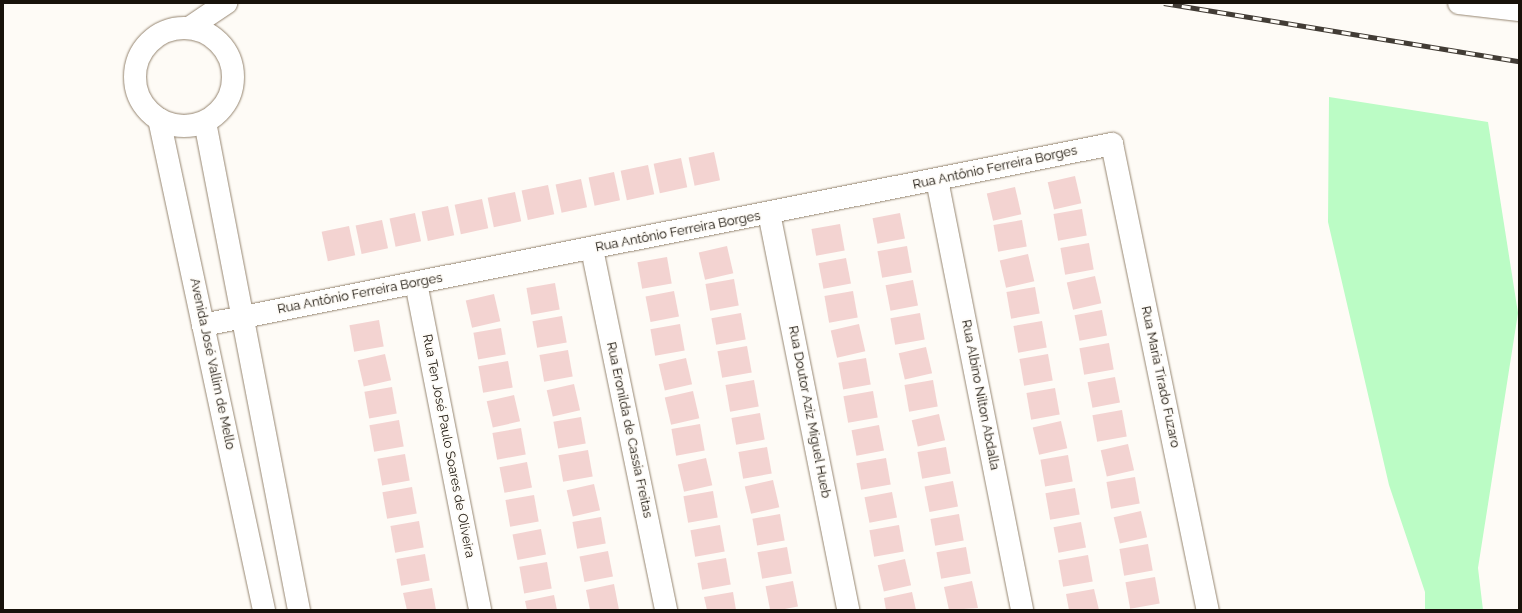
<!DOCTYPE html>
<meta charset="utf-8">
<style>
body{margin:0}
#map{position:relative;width:1522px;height:613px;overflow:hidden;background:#fefbf6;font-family:Raleway,sans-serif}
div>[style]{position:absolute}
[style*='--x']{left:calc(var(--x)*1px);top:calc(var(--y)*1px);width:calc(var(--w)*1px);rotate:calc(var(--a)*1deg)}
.green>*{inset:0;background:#bbfcc5}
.building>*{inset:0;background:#f3d3d1;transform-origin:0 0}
.roads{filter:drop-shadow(0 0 1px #968671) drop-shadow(0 0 1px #968671)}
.minor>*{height:22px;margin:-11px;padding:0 11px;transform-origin:11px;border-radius:11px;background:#fff}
.minor>.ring{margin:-11px;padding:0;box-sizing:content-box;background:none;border:22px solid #fff;border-radius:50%}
.rail>*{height:4.5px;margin-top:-2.25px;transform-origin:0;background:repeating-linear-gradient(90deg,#fefbf6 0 9px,#423c35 0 18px);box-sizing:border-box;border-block:1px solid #423c35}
span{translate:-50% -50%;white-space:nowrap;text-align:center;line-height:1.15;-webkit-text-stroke:3px #fefbf6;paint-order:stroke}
.street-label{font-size:13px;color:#18120a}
.frame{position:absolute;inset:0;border:4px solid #18120a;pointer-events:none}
</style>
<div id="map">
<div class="green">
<div style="clip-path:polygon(1329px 97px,1488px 122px,1518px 313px,1478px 568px,1483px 610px,1425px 610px,1425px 592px,1389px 485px,1328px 222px)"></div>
</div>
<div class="building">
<div style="left:714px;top:152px;width:29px;height:26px;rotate:78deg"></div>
<div style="left:681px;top:158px;width:30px;height:28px;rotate:78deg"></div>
<div style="left:648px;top:165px;width:30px;height:28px;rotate:78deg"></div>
<div style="left:614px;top:172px;width:29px;height:26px;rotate:78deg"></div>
<div style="left:1075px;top:176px;width:28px;height:28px;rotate:77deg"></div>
<div style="left:581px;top:179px;width:29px;height:26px;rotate:78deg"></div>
<div style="left:548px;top:185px;width:30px;height:27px;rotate:78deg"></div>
<div style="left:1015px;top:187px;width:28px;height:29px;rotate:77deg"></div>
<div style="left:515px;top:192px;width:30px;height:28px;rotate:78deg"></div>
<div style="left:482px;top:199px;width:30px;height:28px;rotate:78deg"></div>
<div style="left:448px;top:206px;width:30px;height:27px;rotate:78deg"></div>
<div style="left:1082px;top:209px;width:27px;height:29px;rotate:80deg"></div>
<div style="left:415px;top:213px;width:29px;height:26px;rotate:78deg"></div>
<div style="left:900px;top:213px;width:26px;height:28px;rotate:79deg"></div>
<div style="left:382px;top:220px;width:29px;height:27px;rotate:78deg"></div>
<div style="left:1022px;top:220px;width:27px;height:29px;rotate:80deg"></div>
<div style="left:840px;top:224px;width:27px;height:29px;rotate:80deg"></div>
<div style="left:349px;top:226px;width:30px;height:28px;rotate:78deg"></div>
<div style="left:1089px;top:243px;width:27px;height:29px;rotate:80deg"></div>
<div style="left:727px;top:246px;width:28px;height:29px;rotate:77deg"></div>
<div style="left:907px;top:246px;width:27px;height:30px;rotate:80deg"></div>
<div style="left:1028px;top:254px;width:28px;height:29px;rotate:77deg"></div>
<div style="left:667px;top:257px;width:27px;height:30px;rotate:80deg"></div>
<div style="left:846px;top:258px;width:26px;height:28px;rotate:79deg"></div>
<div style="left:1095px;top:276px;width:28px;height:29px;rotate:77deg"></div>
<div style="left:734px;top:279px;width:27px;height:29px;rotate:80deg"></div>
<div style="left:913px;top:280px;width:26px;height:28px;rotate:79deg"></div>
<div style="left:555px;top:283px;width:27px;height:29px;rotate:80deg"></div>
<div style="left:1035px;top:287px;width:27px;height:29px;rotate:80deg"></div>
<div style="left:674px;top:291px;width:26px;height:29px;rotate:79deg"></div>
<div style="left:853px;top:291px;width:27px;height:29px;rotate:80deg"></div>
<div style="left:494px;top:294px;width:28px;height:29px;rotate:77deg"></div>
<div style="left:1102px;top:310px;width:26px;height:28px;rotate:79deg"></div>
<div style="left:741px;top:313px;width:27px;height:30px;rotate:80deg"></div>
<div style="left:920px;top:313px;width:27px;height:30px;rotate:80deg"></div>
<div style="left:562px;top:316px;width:27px;height:30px;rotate:80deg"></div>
<div style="left:379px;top:320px;width:27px;height:30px;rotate:80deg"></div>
<div style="left:1042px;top:321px;width:27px;height:29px;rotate:80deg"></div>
<div style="left:680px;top:324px;width:27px;height:30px;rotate:80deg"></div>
<div style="left:859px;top:324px;width:28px;height:29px;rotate:77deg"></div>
<div style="left:501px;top:328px;width:27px;height:28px;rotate:80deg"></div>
<div style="left:1109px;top:343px;width:27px;height:30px;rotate:80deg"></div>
<div style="left:747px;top:346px;width:27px;height:30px;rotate:80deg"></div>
<div style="left:926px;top:347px;width:27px;height:28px;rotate:77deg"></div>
<div style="left:568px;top:350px;width:27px;height:29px;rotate:80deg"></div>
<div style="left:385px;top:354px;width:27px;height:28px;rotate:77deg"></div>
<div style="left:1048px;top:354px;width:27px;height:29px;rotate:80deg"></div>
<div style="left:686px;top:358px;width:27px;height:28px;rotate:77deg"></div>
<div style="left:866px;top:358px;width:27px;height:28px;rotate:80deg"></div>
<div style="left:508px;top:361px;width:27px;height:30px;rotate:80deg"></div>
<div style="left:1115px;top:377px;width:26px;height:28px;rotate:79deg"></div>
<div style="left:754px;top:380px;width:27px;height:29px;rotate:80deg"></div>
<div style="left:933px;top:380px;width:27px;height:29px;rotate:80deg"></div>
<div style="left:574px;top:384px;width:27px;height:28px;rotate:77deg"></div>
<div style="left:392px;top:387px;width:27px;height:28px;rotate:80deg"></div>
<div style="left:1055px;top:388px;width:27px;height:29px;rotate:80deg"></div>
<div style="left:693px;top:391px;width:28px;height:29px;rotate:77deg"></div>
<div style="left:873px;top:391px;width:27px;height:30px;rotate:80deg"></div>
<div style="left:514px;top:395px;width:27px;height:28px;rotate:77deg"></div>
<div style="left:1122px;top:410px;width:27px;height:30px;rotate:80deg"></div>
<div style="left:760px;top:413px;width:27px;height:29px;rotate:80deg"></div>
<div style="left:939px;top:414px;width:27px;height:28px;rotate:77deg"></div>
<div style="left:581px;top:417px;width:27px;height:28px;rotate:80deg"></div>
<div style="left:399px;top:420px;width:27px;height:30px;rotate:80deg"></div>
<div style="left:1061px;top:421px;width:28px;height:29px;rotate:77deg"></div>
<div style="left:700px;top:424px;width:27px;height:29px;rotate:80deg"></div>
<div style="left:879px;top:425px;width:26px;height:28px;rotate:79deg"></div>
<div style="left:521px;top:428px;width:27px;height:29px;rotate:80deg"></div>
<div style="left:1128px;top:444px;width:27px;height:28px;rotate:77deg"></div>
<div style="left:767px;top:447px;width:27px;height:29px;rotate:80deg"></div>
<div style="left:946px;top:447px;width:27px;height:29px;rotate:80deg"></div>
<div style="left:588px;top:450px;width:27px;height:30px;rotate:80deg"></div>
<div style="left:405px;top:454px;width:27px;height:28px;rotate:80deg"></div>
<div style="left:1068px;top:455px;width:27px;height:28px;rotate:80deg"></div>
<div style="left:706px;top:458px;width:28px;height:29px;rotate:77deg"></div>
<div style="left:886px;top:458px;width:27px;height:30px;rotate:80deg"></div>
<div style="left:527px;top:462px;width:26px;height:28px;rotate:79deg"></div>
<div style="left:1135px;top:477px;width:27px;height:29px;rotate:80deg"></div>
<div style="left:773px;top:480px;width:28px;height:29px;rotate:77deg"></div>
<div style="left:953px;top:481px;width:26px;height:29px;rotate:79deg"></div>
<div style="left:594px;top:484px;width:27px;height:28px;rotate:77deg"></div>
<div style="left:412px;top:487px;width:27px;height:30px;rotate:80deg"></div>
<div style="left:1075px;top:488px;width:27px;height:30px;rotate:80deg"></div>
<div style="left:713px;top:491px;width:27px;height:30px;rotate:80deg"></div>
<div style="left:892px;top:492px;width:26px;height:28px;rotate:79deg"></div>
<div style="left:534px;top:495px;width:27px;height:29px;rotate:80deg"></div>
<div style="left:1141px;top:511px;width:27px;height:28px;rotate:77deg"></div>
<div style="left:780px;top:514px;width:27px;height:28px;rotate:80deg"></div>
<div style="left:959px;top:514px;width:27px;height:29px;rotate:80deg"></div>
<div style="left:601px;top:517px;width:27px;height:29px;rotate:80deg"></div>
<div style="left:419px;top:521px;width:27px;height:29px;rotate:80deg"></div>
<div style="left:1081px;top:522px;width:26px;height:28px;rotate:79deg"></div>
<div style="left:720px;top:525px;width:27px;height:30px;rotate:80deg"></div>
<div style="left:899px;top:525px;width:27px;height:30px;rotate:80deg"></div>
<div style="left:541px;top:529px;width:26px;height:29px;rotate:79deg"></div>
<div style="left:1148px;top:544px;width:27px;height:29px;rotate:80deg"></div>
<div style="left:787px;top:547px;width:27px;height:30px;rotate:80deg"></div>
<div style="left:966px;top:547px;width:27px;height:30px;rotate:80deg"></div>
<div style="left:608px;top:551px;width:26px;height:29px;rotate:79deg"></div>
<div style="left:425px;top:554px;width:27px;height:29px;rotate:80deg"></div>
<div style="left:1088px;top:555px;width:27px;height:30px;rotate:80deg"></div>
<div style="left:726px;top:558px;width:27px;height:29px;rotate:80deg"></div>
<div style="left:905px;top:559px;width:27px;height:28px;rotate:77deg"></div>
<div style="left:547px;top:562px;width:27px;height:28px;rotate:80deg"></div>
<div style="left:1155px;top:577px;width:27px;height:30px;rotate:80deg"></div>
<div style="left:793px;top:581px;width:26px;height:28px;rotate:79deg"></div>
<div style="clip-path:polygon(972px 581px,978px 608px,949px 610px,944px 587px)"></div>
<div style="clip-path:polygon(614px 584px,619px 610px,590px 610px,586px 590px)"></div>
<div style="clip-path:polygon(432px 588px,436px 610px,407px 610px,403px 593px)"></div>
<div style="clip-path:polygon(1094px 589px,1099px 610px,1069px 610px,1066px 594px)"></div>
<div style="clip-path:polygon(733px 592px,736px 610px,707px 610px,704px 597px)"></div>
<div style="clip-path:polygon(912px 592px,916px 610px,886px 610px,884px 598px)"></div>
<div style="clip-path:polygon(554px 595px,557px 610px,527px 610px,525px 601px)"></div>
</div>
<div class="roads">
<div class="minor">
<div style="--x:1459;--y:3;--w:60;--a:6.7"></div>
<div style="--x:189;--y:28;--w:45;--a:-34"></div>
<div class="ring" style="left:135px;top:28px;width:76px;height:76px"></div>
<div style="--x:159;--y:119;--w:502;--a:77.93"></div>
<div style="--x:205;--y:122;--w:497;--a:79.1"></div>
<div style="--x:937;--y:180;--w:438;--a:78.8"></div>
<div style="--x:769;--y:213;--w:405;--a:78.7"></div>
<div style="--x:592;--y:249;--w:369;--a:78.4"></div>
<div style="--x:416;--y:283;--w:333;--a:78.9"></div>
<div style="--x:203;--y:325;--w:927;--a:-11.26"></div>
<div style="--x:1112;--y:144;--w:476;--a:78.4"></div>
</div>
</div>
<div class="rail">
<div style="--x:1164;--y:3;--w:360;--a:9.3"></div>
</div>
<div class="street-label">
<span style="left:995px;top:168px;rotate:-12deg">Rua Antônio Ferreira Borges</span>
<span style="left:678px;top:232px;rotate:-11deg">Rua Antônio Ferreira Borges</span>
<span style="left:360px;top:294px;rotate:-11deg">Rua Antônio Ferreira Borges</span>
<span style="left:212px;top:364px;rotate:78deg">Avenida José Vallim de Mello</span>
<span style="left:1160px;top:377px;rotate:78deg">Rua Maria Tirado Fuzaro</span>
<span style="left:980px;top:395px;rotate:79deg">Rua Albino Nilton Abdalla</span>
<span style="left:809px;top:412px;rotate:79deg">Rua Doutor Aziz Miguel Hueb</span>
<span style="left:629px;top:430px;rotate:78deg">Rua Eronilda de Cassia Freitas</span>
<span style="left:448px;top:446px;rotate:79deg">Rua Ten José Paulo Soares de Oliveira</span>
</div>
<div class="frame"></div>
</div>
